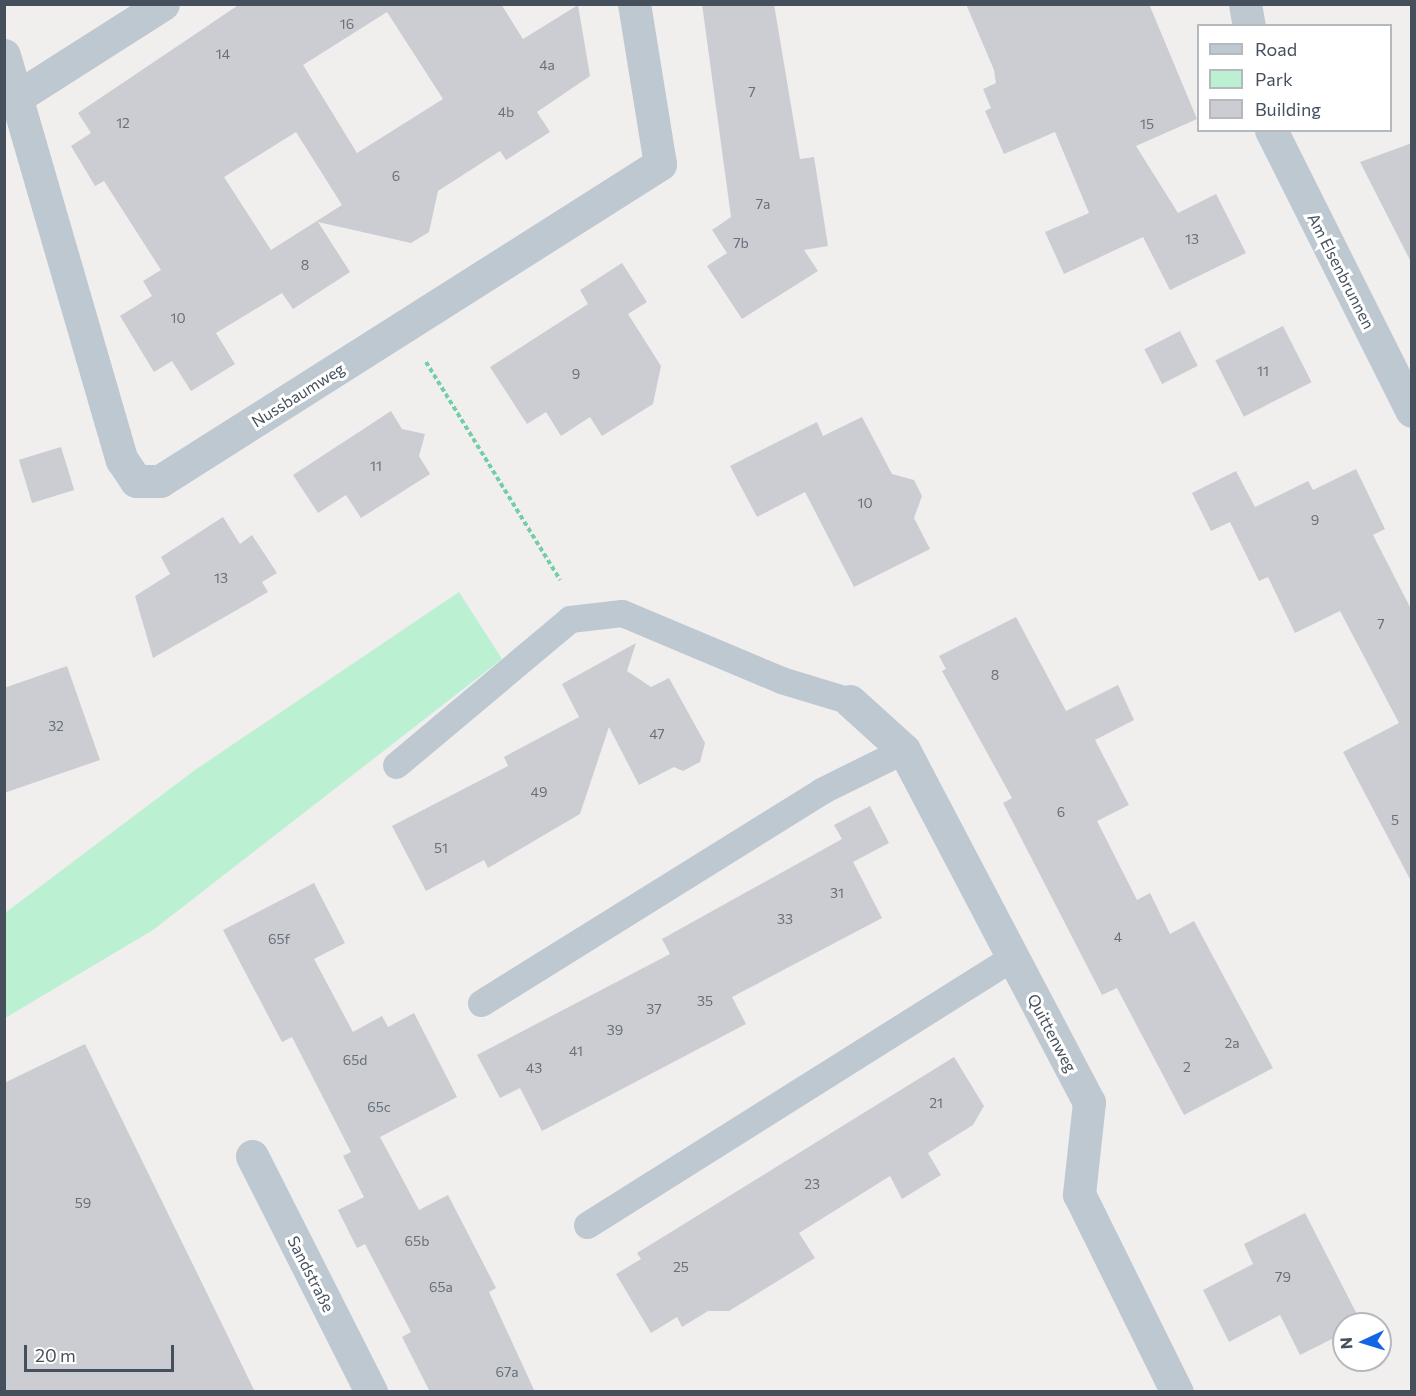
<!DOCTYPE html>
<meta charset="utf-8">
<style>
body{margin:0}
#map{position:relative;width:1416px;height:1396px;overflow:hidden;background:#f1eeee;font-family:Commissioner,sans-serif}
div>[style]{position:absolute}
[style*='--x']{left:calc(var(--x)*1px);top:calc(var(--y)*1px);width:calc(var(--w)*1px);rotate:calc(var(--a)*1deg)}
.green>*{inset:0;background:#bbf0d2}
.building>*{inset:0;background:#cbcdd3;transform-origin:0 0}
.path>*{height:4px;margin-top:-2px;transform-origin:0;background:repeating-linear-gradient(90deg,#72cfa5 0 4.5px,transparent 0 7.5px)}
.lane>*{height:27px;margin:-13.5px;padding:0 13.5px;transform-origin:13.5px;border-radius:13.5px;background:#bec8d1}
.street>*{height:33px;margin:-16.5px;padding:0 16.5px;transform-origin:16.5px;border-radius:16.5px;background:#bec8d1}
span{translate:-50% -50%;white-space:nowrap;text-align:center;line-height:1.15;-webkit-text-stroke:6px #fff;paint-order:stroke}
.number-label{font-size:14px;color:#676f7a}
.number-label span{-webkit-text-stroke-width:0}
.street-label{font-size:16px;color:#46505c}
.frame{position:absolute;inset:0;border:6px solid #46505c;pointer-events:none}
.legend{position:absolute;left:1197px;top:24px;width:195px;height:108px;box-sizing:border-box;background:#fff;border:2px solid #b5b9be;margin:0;padding:8px 10px;list-style:none;font-size:18px;color:#46505c}
.legend li{display:flex;align-items:center;gap:12px;height:30px}
.legend b{width:30px;border:2px solid #b5b9be}
.north{position:absolute;left:1332px;top:1312px;width:60px;height:60px;box-sizing:border-box;background:#fff;border:2px solid #b5b9be;border-radius:50%;rotate:266deg;font-size:16px;font-weight:700;line-height:24px;text-align:center;color:#46505c}
.north::after{content:'';display:block;margin:auto;width:21px;height:27px;background:#1465e5;clip-path:polygon(50% 0,100% 100%,50% 72%,0 100%)}
.scale{position:absolute;left:24px;top:1345px;width:150px;height:27px;box-sizing:border-box;border:3px solid #46505c;border-top:0;padding-left:8px;font-size:18px;line-height:21px;white-space:nowrap;color:#46505c;-webkit-text-stroke:4px #fff;paint-order:stroke}
</style>
<div id="map">
<div class="green">
<div style="clip-path:polygon(459px 592px,502px 659px,153px 930px,5px 1018px,5px 913px,195px 770px)"></div>
</div>
<div class="building">
<div style="clip-path:polygon(evenodd,240px 4px,501px 4px,523px 39px,578px 5px,590px 76px,537px 112px,550px 132px,506px 160px,500px 151px,438px 191px,429px 232px,411px 243px,318px 222px,350px 272px,293px 309px,282px 293px,216px 333px,235px 364px,191px 391px,172px 361px,154px 372px,120px 316px,152px 296px,143px 281px,161px 270px,104px 181px,95px 186px,71px 146px,91px 133px,78px 113px,240px 4px,387px 12px,443px 99px,357px 153px,303px 65px,387px 12px,240px 4px,296px 132px,342px 205px,271px 250px,224px 177px,296px 132px)"></div>
<div style="clip-path:polygon(702px 4px,774px 4px,800px 159px,814px 157px,828px 246px,804px 250px,818px 271px,742px 319px,707px 266px,727px 253px,712px 230px,731px 217px)"></div>
<div style="clip-path:polygon(966px 4px,1149px 4px,1197px 119px,1136px 146px,1178px 213px,1216px 194px,1246px 253px,1170px 290px,1143px 237px,1064px 274px,1045px 232px,1089px 213px,1055px 132px,1004px 154px,985px 111px,991px 108px,983px 89px,996px 83px,994px 70px)"></div>
<div style="clip-path:polygon(1412px 143px,1412px 264px,1360px 162px)"></div>
<div style="clip-path:polygon(622px 263px,647px 302px,628px 314px,661px 366px,653px 404px,602px 436px,590px 417px,561px 436px,546px 412px,527px 424px,490px 367px,588px 304px,580px 290px)"></div>
<div style="left:1283px;top:326px;width:63px;height:76px;rotate:63deg"></div>
<div style="left:1180px;top:331px;width:39px;height:40px;rotate:63deg"></div>
<div style="clip-path:polygon(391px 411px,402px 429px,425px 434px,419px 456px,430px 474px,361px 518px,346px 495px,318px 513px,293px 475px)"></div>
<div style="clip-path:polygon(862px 417px,892px 474px,914px 480px,922px 496px,914px 518px,930px 549px,854px 587px,805px 492px,757px 517px,730px 466px,817px 422px,823px 436px)"></div>
<div style="left:61px;top:447px;width:45px;height:44px;rotate:73deg"></div>
<div style="clip-path:polygon(1356px 469px,1385px 529px,1373px 535px,1412px 611px,1412px 883px,1343px 752px,1399px 723px,1340px 611px,1295px 633px,1268px 577px,1259px 581px,1230px 522px,1211px 531px,1192px 493px,1236px 471px,1255px 507px,1308px 481px,1313px 490px)"></div>
<div style="clip-path:polygon(223px 517px,240px 544px,252px 535px,277px 573px,262px 582px,268px 592px,153px 658px,135px 596px,170px 574px,161px 557px)"></div>
<div style="clip-path:polygon(1016px 617px,1066px 711px,1118px 685px,1134px 720px,1095px 740px,1129px 805px,1097px 821px,1137px 900px,1150px 893px,1170px 934px,1194px 921px,1273px 1068px,1184px 1115px,1117px 988px,1102px 995px,1003px 803px,1012px 798px,942px 671px,946px 669px,939px 656px)"></div>
<div style="clip-path:polygon(636px 643px,627px 671px,651px 687px,669px 678px,705px 743px,700px 762px,683px 771px,674px 767px,639px 785px,609px 727px,580px 814px,488px 868px,484px 860px,426px 891px,392px 826px,508px 766px,504px 757px,579px 717px,562px 684px)"></div>
<div style="clip-path:polygon(67px 666px,100px 760px,4px 793px,4px 688px)"></div>
<div style="clip-path:polygon(870px 806px,889px 843px,853px 862px,847px 850px,882px 918px,732px 997px,746px 1024px,542px 1131px,520px 1088px,500px 1098px,477px 1055px,670px 954px,662px 939px,842px 839px,834px 825px)"></div>
<div style="clip-path:polygon(314px 883px,345px 943px,314px 959px,353px 1032px,382px 1016px,388px 1027px,414px 1013px,457px 1097px,380px 1137px,419px 1210px,448px 1195px,496px 1288px,489px 1292px,535px 1392px,430px 1392px,402px 1337px,411px 1332px,365px 1244px,357px 1248px,338px 1210px,364px 1197px,343px 1156px,351px 1152px,292px 1037px,282px 1042px,223px 930px)"></div>
<div style="clip-path:polygon(85px 1044px,221px 1322px,255px 1392px,4px 1392px,4px 1083px)"></div>
<div style="clip-path:polygon(954px 1057px,984px 1106px,973px 1125px,928px 1153px,941px 1175px,902px 1199px,890px 1176px,799px 1233px,815px 1258px,729px 1311px,708px 1311px,682px 1327px,677px 1317px,651px 1333px,616px 1274px,641px 1259px,637px 1253px)"></div>
<div style="clip-path:polygon(1305px 1213px,1362px 1324px,1344px 1324px,1344px 1333px,1300px 1355px,1280px 1315px,1229px 1342px,1203px 1290px,1253px 1264px,1244px 1244px)"></div>
</div>
<div class="path">
<div style="--x:426;--y:362;--w:256;--a:58.4"></div>
</div>
<div class="lane">
<div style="--x:396;--y:765;--w:227;--a:-40"></div>
<div style="--x:570;--y:619;--w:52;--a:-6.6"></div>
<div style="--x:622;--y:613;--w:173;--a:22.8"></div>
<div style="--x:781;--y:680;--w:72;--a:16.9"></div>
<div style="--x:481;--y:1003;--w:401;--a:-31.9"></div>
<div style="--x:821;--y:791;--w:93;--a:-26.3"></div>
<div style="--x:587;--y:1225;--w:503;--a:-32.17"></div>
</div>
<div class="street">
<div style="--x:1245;--y:4;--w:22;--a:80"></div>
<div style="--x:4;--y:55;--w:422;--a:73.8"></div>
<div style="--x:122;--y:460;--w:25;--a:56"></div>
<div style="--x:136;--y:481;--w:24;--a:0"></div>
<div style="--x:160;--y:481;--w:592;--a:-32.37"></div>
<div style="--x:660;--y:164;--w:162;--a:-99.2"></div>
<div style="--x:17;--y:97;--w:173;--a:-32.5"></div>
<div style="--x:1271;--y:130;--w:314;--a:63.4"></div>
<div style="--x:850;--y:701;--w:73;--a:42.2"></div>
<div style="--x:904;--y:750;--w:398;--a:62.3"></div>
<div style="--x:1089;--y:1102;--w:93;--a:96.2"></div>
<div style="--x:1079;--y:1194;--w:221;--a:63.7"></div>
<div style="--x:252;--y:1156;--w:264;--a:63.2"></div>
</div>
<div class="number-label">
<span style="left:347px;top:24px">16</span>
<span style="left:223px;top:54px">14</span>
<span style="left:547px;top:65px">4a</span>
<span style="left:752px;top:92px">7</span>
<span style="left:506px;top:112px">4b</span>
<span style="left:123px;top:123px">12</span>
<span style="left:1147px;top:124px">15</span>
<span style="left:396px;top:176px">6</span>
<span style="left:763px;top:204px">7a</span>
<span style="left:1192px;top:239px">13</span>
<span style="left:741px;top:243px">7b</span>
<span style="left:305px;top:265px">8</span>
<span style="left:178px;top:318px">10</span>
<span style="left:1263px;top:371px">11</span>
<span style="left:576px;top:374px">9</span>
<span style="left:376px;top:466px">11</span>
<span style="left:865px;top:503px">10</span>
<span style="left:1315px;top:520px">9</span>
<span style="left:221px;top:578px">13</span>
<span style="left:1381px;top:624px">7</span>
<span style="left:995px;top:675px">8</span>
<span style="left:56px;top:726px">32</span>
<span style="left:657px;top:734px">47</span>
<span style="left:539px;top:792px">49</span>
<span style="left:1061px;top:812px">6</span>
<span style="left:1395px;top:820px">5</span>
<span style="left:441px;top:848px">51</span>
<span style="left:837px;top:893px">31</span>
<span style="left:785px;top:919px">33</span>
<span style="left:1118px;top:937px">4</span>
<span style="left:279px;top:939px">65f</span>
<span style="left:705px;top:1001px">35</span>
<span style="left:654px;top:1009px">37</span>
<span style="left:615px;top:1030px">39</span>
<span style="left:1232px;top:1043px">2a</span>
<span style="left:576px;top:1051px">41</span>
<span style="left:355px;top:1060px">65d</span>
<span style="left:1187px;top:1067px">2</span>
<span style="left:534px;top:1068px">43</span>
<span style="left:936px;top:1103px">21</span>
<span style="left:379px;top:1107px">65c</span>
<span style="left:812px;top:1184px">23</span>
<span style="left:83px;top:1203px">59</span>
<span style="left:417px;top:1241px">65b</span>
<span style="left:681px;top:1267px">25</span>
<span style="left:1283px;top:1277px">79</span>
<span style="left:441px;top:1287px">65a</span>
<span style="left:507px;top:1372px">67a</span>
</div>
<div class="street-label">
<span style="left:1341px;top:271px;rotate:63deg">Am Elsenbrunnen</span>
<span style="left:298px;top:395px;rotate:-32deg">Nussbaumweg</span>
<span style="left:1052px;top:1033px;rotate:62deg">Quittenweg</span>
<span style="left:311px;top:1274px;rotate:63deg">Sandstraße</span>
</div>
<div class="frame"></div>
<ul class="legend">
<li><b style="height:8px;background:#bec8d1"></b>Road</li>
<li><b style="height:16px;background:#bbf0d2"></b>Park</li>
<li><b style="height:16px;background:#cbcdd3"></b>Building</li>
</ul>
<div class="north">N</div>
<div class="scale">20 m</div>
</div>
